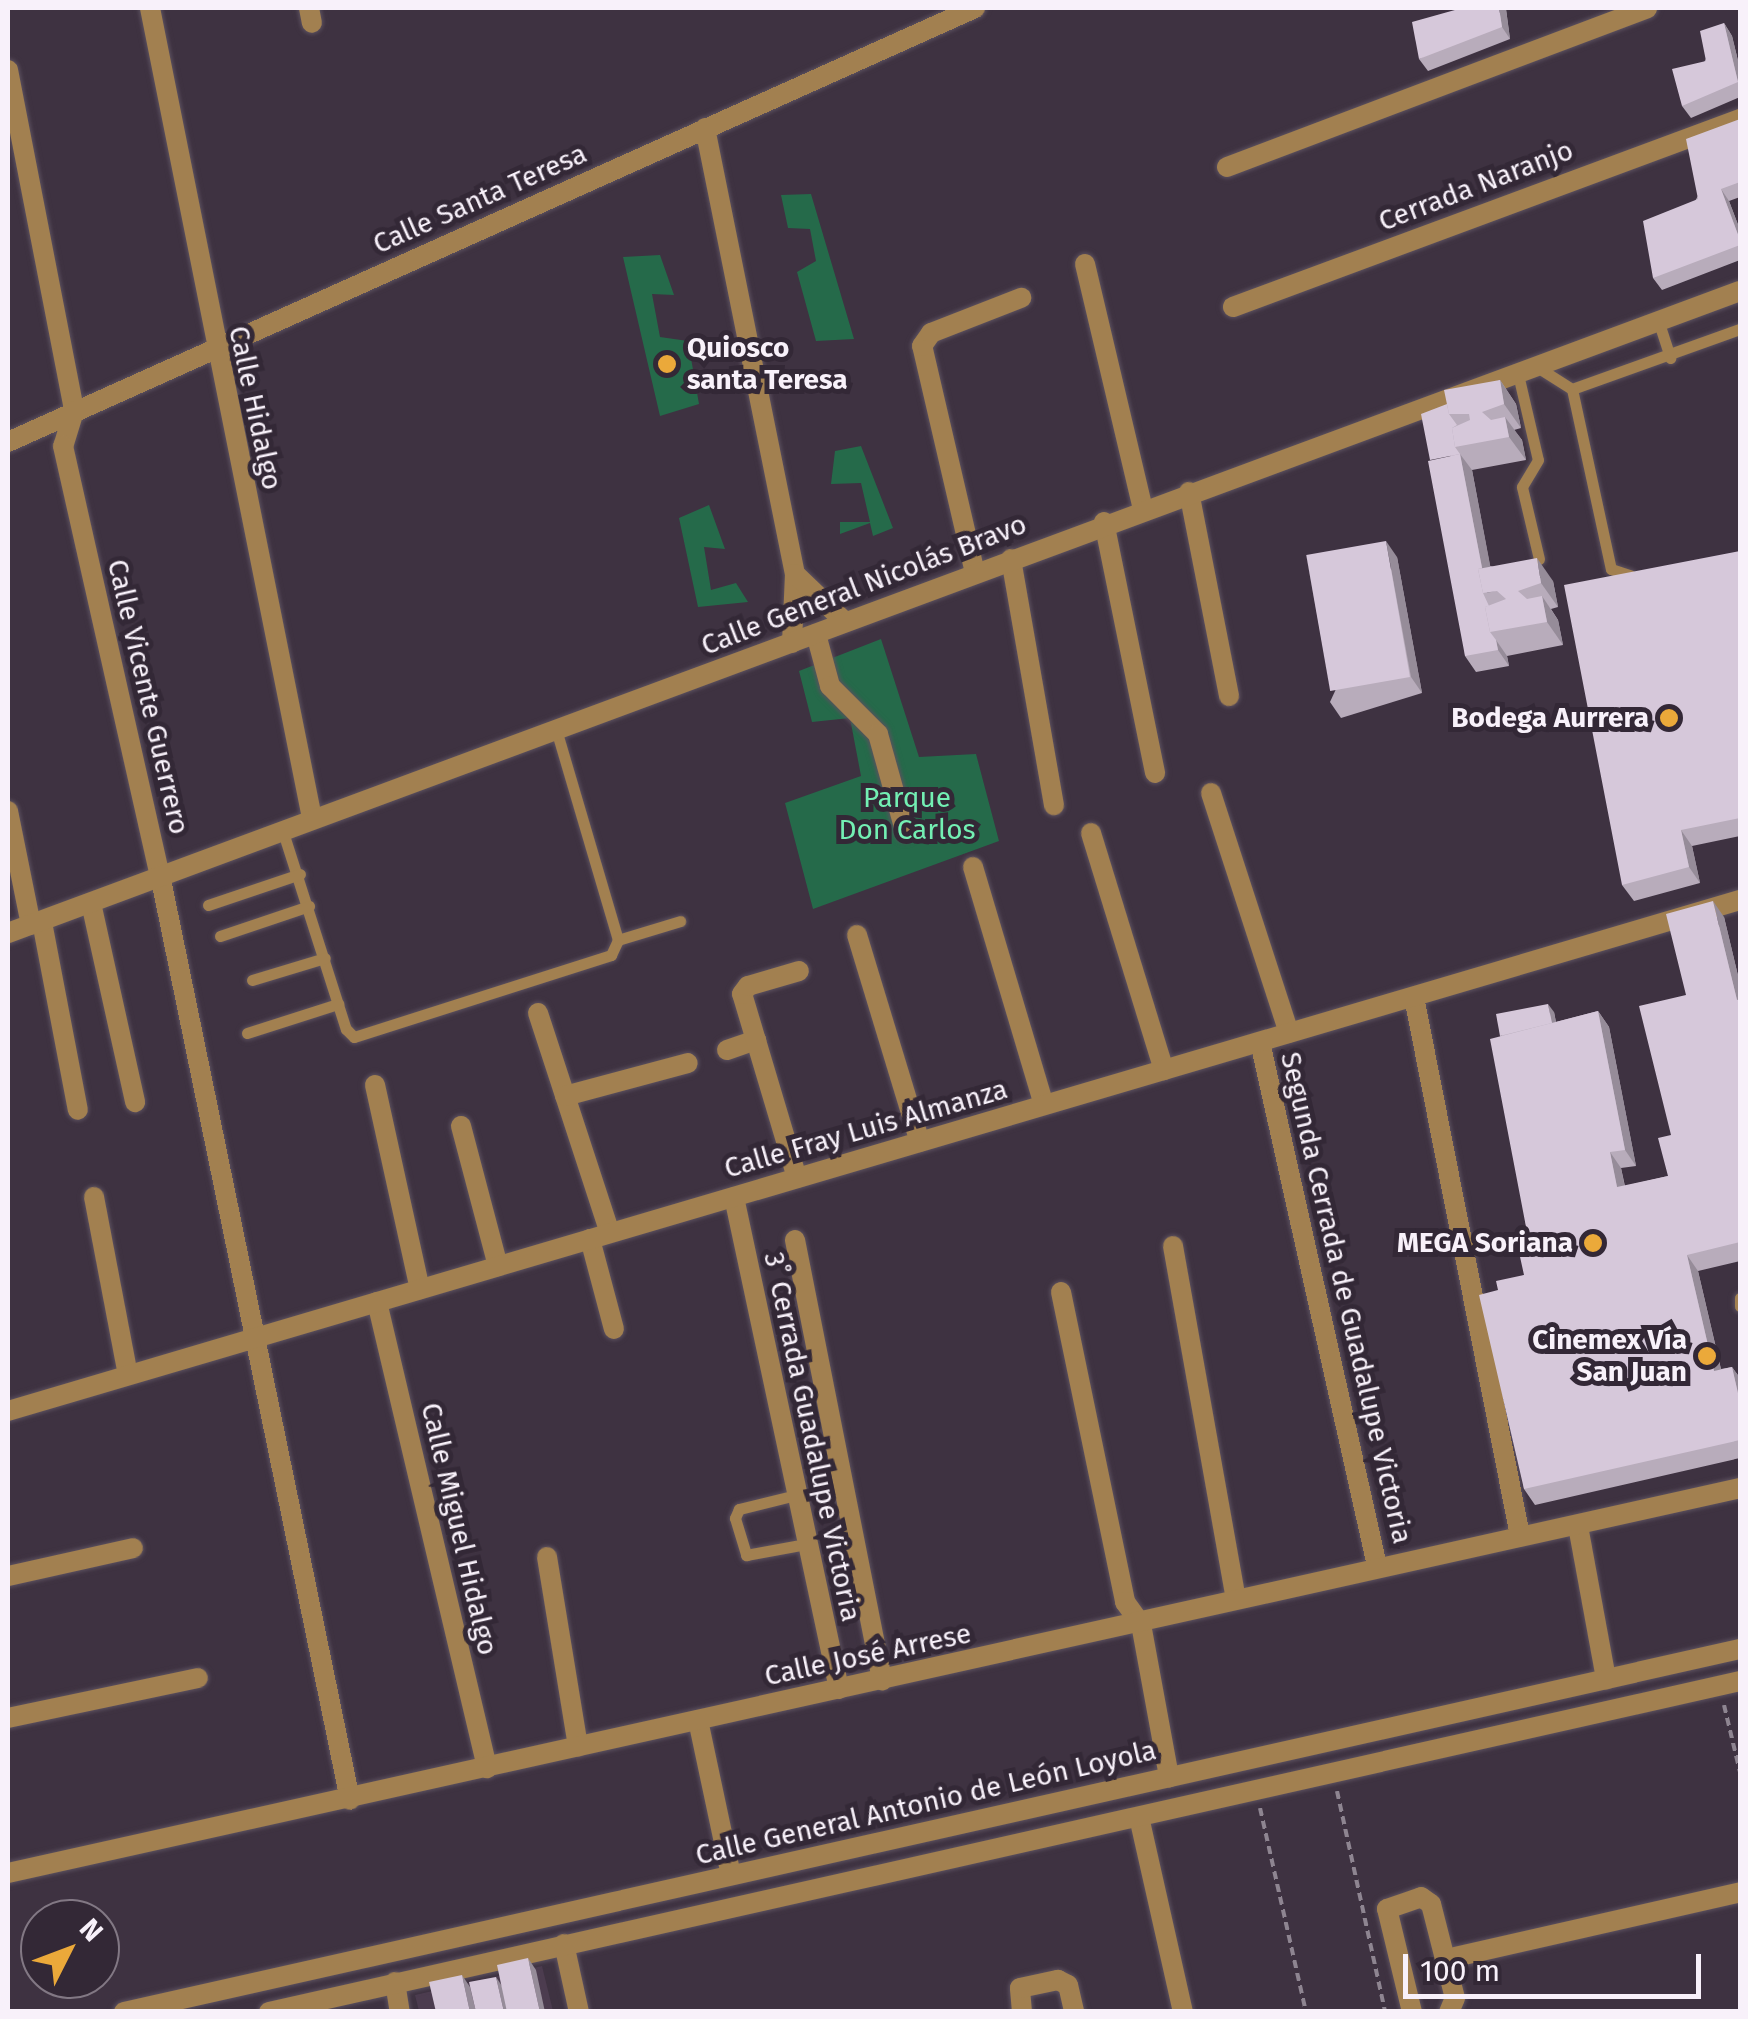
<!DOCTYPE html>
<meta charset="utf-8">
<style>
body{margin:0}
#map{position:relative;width:1748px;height:2019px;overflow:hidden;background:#3e3241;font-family:"Fira Sans",sans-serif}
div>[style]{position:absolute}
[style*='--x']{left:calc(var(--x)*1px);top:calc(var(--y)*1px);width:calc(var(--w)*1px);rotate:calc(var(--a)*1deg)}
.built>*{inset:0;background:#4c3c4f}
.green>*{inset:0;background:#256a4a}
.path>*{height:4px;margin-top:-2px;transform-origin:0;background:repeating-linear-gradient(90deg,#8e8591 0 8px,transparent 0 13px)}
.roads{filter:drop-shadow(0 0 2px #5c515f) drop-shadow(0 0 2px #5c515f)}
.service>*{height:11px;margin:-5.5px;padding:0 5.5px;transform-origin:5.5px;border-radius:5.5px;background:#a28050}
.minor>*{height:20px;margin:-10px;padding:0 10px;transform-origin:10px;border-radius:10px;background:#a28050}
.tertiary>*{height:20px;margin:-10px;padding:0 10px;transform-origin:10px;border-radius:10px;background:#a28050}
.wall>*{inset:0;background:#b8acbb}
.shaded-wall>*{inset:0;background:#968c99}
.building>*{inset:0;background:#d6c8da;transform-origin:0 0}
.dots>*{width:28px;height:28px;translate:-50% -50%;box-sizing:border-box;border:5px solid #332836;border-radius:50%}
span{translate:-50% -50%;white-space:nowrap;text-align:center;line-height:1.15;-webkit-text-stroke:10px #332836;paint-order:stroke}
.street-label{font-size:28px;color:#f8f1fa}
.poi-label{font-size:28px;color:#f8f1fa;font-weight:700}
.left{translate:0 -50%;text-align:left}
.right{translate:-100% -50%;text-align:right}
.park-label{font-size:28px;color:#73efb3}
.frame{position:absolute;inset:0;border:10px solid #f8f1fa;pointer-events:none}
.north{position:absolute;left:20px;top:1899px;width:100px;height:100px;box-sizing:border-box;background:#332836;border:2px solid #827884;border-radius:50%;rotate:48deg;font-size:28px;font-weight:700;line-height:40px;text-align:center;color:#f8f1fa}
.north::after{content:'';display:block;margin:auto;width:35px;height:45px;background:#eba93a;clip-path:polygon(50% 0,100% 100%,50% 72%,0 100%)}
.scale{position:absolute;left:1403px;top:1954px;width:298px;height:45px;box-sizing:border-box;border:5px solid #f8f1fa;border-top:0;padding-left:12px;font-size:30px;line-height:35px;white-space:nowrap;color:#f8f1fa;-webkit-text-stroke:8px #332836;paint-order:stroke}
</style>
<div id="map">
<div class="built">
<div style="clip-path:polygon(542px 1966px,553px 2011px,419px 2011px,415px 1995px)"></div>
</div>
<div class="green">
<div style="clip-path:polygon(811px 194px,854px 339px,816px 341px,797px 272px,816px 261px,810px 229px,788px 228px,781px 195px)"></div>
<div style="clip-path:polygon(660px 255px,674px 295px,652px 294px,660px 337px,688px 341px,699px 404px,660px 416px,623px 257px)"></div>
<div style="clip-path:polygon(861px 446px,893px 528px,873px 536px,870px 523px,840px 534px,840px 522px,870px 522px,861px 483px,831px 484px,835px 451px)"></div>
<div style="clip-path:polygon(709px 505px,725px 549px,704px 547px,711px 590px,736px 583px,748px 602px,698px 607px,679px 518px)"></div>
<div style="clip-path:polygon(881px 639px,919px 757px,976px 754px,999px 841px,813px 909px,785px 803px,861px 776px,850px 718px,812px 722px,799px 671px)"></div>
</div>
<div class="path">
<div style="--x:1724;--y:1705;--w:69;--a:76.6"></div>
<div style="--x:1337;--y:1791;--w:226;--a:77.7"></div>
<div style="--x:1260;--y:1808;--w:209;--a:77.3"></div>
</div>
<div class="roads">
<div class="service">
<div style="--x:1658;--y:320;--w:40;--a:72"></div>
<div style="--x:1534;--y:365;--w:45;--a:32.3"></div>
<div style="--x:1572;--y:389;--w:178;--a:-19.7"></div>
<div style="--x:1517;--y:370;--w:92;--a:76.9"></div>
<div style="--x:1538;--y:460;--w:31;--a:121"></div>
<div style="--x:1522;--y:487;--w:74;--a:76.7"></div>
<div style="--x:1572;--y:389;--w:184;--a:77.8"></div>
<div style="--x:1611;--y:569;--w:20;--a:18"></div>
<div style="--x:282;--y:829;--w:210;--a:72.3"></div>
<div style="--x:346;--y:1029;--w:11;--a:45"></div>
<div style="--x:354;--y:1037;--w:270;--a:-17.7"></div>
<div style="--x:611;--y:955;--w:17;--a:-65"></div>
<div style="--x:618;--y:940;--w:220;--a:-106.4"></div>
<div style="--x:208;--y:905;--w:97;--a:-18.6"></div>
<div style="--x:220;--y:936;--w:94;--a:-18.6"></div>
<div style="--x:618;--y:940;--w:65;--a:-17"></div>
<div style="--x:252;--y:980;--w:76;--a:-16.8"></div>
<div style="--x:247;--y:1033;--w:96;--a:-17.7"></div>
<div style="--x:1740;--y:1298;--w:8;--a:90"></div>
<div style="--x:796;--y:1495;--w:59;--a:166.2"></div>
<div style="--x:739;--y:1509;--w:10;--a:114"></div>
<div style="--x:735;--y:1518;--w:39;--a:73"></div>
<div style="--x:746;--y:1555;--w:61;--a:-10.4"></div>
</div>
<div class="minor">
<div style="--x:150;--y:8;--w:826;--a:78.69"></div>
<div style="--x:309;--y:8;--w:15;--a:79"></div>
<div style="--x:8;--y:70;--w:347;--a:79"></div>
<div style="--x:74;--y:411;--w:37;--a:107"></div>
<div style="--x:63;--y:446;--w:440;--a:77.3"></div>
<div style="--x:160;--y:875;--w:944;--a:78.39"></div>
<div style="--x:705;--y:128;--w:455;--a:78.6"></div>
<div style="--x:795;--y:574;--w:69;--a:92.5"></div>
<div style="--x:1227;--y:167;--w:449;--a:-20.7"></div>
<div style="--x:1085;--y:264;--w:253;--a:76.7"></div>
<div style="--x:1233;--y:307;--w:541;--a:-20.35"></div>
<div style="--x:8;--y:442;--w:1060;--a:-24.17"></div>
<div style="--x:1189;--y:492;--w:208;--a:78.9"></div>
<div style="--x:1104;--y:522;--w:256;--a:78.5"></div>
<div style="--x:1011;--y:559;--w:250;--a:80.1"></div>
<div style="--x:975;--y:573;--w:233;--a:-103.1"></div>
<div style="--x:922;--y:346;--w:16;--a:-55"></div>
<div style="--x:931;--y:333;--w:97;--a:-21.3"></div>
<div style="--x:795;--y:574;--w:69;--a:43.8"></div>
<div style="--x:816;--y:634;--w:54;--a:74.9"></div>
<div style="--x:830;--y:686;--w:68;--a:45"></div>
<div style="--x:878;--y:734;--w:101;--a:74.4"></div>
<div style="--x:1211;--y:793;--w:252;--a:72"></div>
<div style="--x:8;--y:811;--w:116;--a:78.6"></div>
<div style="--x:1091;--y:833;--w:248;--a:72.9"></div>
<div style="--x:973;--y:867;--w:248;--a:73.4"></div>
<div style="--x:91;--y:903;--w:204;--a:77.5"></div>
<div style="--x:42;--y:922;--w:191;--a:79.2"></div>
<div style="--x:857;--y:935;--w:216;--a:73.1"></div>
<div style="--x:1414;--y:997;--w:549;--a:78.87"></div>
<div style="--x:538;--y:1013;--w:231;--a:71.9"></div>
<div style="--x:1260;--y:1042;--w:537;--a:77.41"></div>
<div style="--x:727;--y:1050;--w:31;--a:-19"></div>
<div style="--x:375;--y:1085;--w:209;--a:77.6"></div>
<div style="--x:565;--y:1096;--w:127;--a:-15"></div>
<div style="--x:461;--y:1126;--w:145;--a:75.2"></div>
<div style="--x:797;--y:1178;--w:192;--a:-106.6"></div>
<div style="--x:742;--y:994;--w:10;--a:-53"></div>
<div style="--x:748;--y:986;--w:53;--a:-16.4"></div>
<div style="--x:94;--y:1197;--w:181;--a:79.2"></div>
<div style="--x:734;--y:1197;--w:503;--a:77.95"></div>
<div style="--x:590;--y:1239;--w:93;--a:75.1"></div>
<div style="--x:795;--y:1240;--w:449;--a:78.8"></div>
<div style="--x:1173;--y:1246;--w:358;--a:79.9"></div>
<div style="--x:1061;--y:1292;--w:317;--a:78.3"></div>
<div style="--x:1125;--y:1602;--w:27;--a:54"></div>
<div style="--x:1141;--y:1624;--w:156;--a:79.6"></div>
<div style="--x:377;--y:1302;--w:479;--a:76.7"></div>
<div style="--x:8;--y:1411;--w:1806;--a:-16.44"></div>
<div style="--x:1578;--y:1526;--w:156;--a:79.6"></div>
<div style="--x:547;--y:1557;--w:192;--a:80.7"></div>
<div style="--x:8;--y:1576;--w:128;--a:-12.6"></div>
<div style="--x:8;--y:1718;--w:194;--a:-11.9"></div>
<div style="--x:698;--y:1720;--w:158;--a:78"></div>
<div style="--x:1139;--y:1817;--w:200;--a:77.3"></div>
<div style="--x:8;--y:1873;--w:1774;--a:-12.53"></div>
<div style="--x:564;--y:1944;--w:70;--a:77.6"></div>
<div style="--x:1446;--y:1959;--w:302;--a:-12.8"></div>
<div style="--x:395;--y:1982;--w:30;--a:81"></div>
<div style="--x:1022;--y:2012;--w:24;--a:-95"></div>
<div style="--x:1020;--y:1988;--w:39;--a:-12"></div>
<div style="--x:1058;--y:1980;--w:11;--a:27"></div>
<div style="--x:1068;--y:1985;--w:28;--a:77"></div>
<div style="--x:1412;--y:2012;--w:106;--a:-103.6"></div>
<div style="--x:1387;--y:1909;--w:36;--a:-19"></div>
<div style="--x:1421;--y:1897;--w:12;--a:35"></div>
<div style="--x:1431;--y:1904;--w:97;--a:75.7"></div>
<div style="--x:1455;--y:1998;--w:15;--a:113"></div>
</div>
<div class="tertiary">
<div style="--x:8;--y:933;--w:1847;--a:-20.34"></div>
<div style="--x:124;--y:2012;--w:1656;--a:-12.66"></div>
<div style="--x:269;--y:2012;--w:1508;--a:-12.68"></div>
</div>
</div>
<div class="wall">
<div style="clip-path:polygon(1506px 9px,1510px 39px,1428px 71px,1419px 59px)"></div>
<div style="clip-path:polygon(1724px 23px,1732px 36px,1740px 69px,1740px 97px,1691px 118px,1682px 106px)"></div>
<div style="clip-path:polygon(1740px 119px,1740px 197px,1729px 201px,1740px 230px,1740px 260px,1662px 290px,1653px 278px)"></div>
<div style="clip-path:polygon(1500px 380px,1516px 404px,1521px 428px,1514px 430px,1522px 440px,1526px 460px,1472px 470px,1490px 566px,1553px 581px,1558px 607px,1551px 609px,1558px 620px,1563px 645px,1507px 656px,1509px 666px,1476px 672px,1465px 656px,1447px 404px)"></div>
<div style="clip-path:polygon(1740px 551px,1740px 836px,1692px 846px,1700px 883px,1634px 901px,1622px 885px)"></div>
<div style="clip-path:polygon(1397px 557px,1422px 693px,1341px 718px,1330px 702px)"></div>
<div style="clip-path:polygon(1724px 917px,1740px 984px,1740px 1261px,1698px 1271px,1721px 1369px,1732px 1367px,1740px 1378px,1740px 1458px,1535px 1505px,1524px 1489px,1498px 1290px,1524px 1275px,1527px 1232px,1500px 1036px,1554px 1012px,1556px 1022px,1598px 1011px,1609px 1027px,1636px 1166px,1621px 1168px,1625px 1186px,1668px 1176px,1686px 995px)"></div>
</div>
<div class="shaded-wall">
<div style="clip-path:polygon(1499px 8px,1504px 8px,1506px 9px,1510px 39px,1502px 27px)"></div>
<div style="clip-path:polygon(1724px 23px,1732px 36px,1740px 69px,1740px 86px,1738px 82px)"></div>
<div style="clip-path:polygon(1721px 189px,1729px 201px,1740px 230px,1740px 240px)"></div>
<div style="clip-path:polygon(1500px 380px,1516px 404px,1521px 428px,1504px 404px)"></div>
<div style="clip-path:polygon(1505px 417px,1522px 440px,1526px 460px,1509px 437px)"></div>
<div style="clip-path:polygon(1460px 454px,1472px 470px,1495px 591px,1487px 593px)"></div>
<div style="clip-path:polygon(1386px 541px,1397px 557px,1422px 693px,1411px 677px)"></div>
<div style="clip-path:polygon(1537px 558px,1553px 581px,1558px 607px,1541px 583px)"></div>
<div style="clip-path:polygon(1542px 596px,1558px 620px,1563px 645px,1547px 622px)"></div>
<div style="clip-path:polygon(1496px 640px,1507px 656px,1509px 666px,1498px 650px)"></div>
<div style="clip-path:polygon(1681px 830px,1692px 846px,1700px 883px,1689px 867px)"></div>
<div style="clip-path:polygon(1713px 901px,1724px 917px,1740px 984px,1740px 1005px,1737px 1000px)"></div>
<div style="clip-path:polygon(1548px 1004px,1554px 1012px,1560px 1044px,1554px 1036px)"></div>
<div style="clip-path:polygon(1598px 1011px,1609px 1027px,1636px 1166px,1625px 1150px)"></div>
<div style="clip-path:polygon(1610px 1152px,1621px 1168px,1628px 1203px,1617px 1187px)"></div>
<div style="clip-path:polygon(1687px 1255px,1698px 1271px,1725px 1387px,1714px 1371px)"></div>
<div style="clip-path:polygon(1732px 1367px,1740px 1378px,1740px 1402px)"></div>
<div style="clip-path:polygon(528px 1958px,536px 1970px,545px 2012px,540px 2012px)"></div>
<div style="clip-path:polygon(462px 1975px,470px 1987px,476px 2012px,470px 2012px)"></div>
<div style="clip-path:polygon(496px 1977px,504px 1989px,509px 2012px,504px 2012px)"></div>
</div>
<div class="building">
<div style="clip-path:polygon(1462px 8px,1499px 8px,1502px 27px,1419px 59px,1412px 22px)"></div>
<div style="clip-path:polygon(1724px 23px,1738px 82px,1682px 106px,1672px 69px,1706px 61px,1700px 31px)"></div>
<div style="clip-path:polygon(1740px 119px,1740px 182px,1721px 189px,1740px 240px,1740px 245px,1653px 278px,1643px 221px,1698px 199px,1686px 139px)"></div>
<div style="clip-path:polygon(1500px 380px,1504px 404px,1482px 412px,1491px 420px,1505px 417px,1509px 437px,1455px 447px,1452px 428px,1470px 420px,1469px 414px,1449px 414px,1444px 390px)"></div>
<div style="clip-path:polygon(1447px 404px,1449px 414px,1457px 425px,1452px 428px,1455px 447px,1460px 454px,1430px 460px,1421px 414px)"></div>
<div style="clip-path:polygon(1460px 454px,1482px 568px,1478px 569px,1483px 593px,1489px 606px,1485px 607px,1490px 632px,1496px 640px,1498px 650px,1465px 656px,1428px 461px)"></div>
<div style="left:1386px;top:541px;width:138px;height:81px;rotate:80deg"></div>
<div style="clip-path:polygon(1740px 551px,1740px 818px,1681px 830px,1689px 867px,1622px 885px,1564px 585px)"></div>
<div style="clip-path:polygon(1537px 558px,1541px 583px,1518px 591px,1527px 599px,1542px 596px,1547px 622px,1490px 632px,1485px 607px,1506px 599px,1497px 591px,1483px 593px,1478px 569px)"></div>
<div style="clip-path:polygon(1713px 901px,1737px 1000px,1740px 999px,1740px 1242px,1687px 1255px,1714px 1371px,1732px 1367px,1740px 1402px,1740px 1440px,1524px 1489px,1479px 1295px,1498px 1290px,1496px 1281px,1524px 1275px,1515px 1234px,1527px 1232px,1490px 1039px,1598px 1011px,1625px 1150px,1610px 1152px,1617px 1187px,1668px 1176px,1658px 1138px,1671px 1135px,1639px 1006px,1686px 995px,1666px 914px)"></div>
<div style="clip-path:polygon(1548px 1004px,1552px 1023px,1500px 1036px,1496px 1014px)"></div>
<div style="clip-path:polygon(528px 1958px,540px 2012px,507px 2012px,497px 1965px)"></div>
<div style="clip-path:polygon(462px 1975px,470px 2012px,436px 2012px,429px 1982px)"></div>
<div style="clip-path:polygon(496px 1977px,504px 2012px,476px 2012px,469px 1982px)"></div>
</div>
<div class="dots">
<div style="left:667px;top:364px;background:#eba93a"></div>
<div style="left:1669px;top:718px;background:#eba93a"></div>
<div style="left:1593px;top:1243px;background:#eba93a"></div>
<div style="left:1707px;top:1356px;background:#eba93a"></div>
</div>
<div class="street-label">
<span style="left:1476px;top:186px;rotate:-21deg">Cerrada Naranjo</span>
<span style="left:480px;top:199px;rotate:-24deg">Calle Santa Teresa</span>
<span style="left:255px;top:408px;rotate:78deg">Calle Hidalgo</span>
<span style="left:864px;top:585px;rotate:-21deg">Calle General Nicolás Bravo</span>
<span style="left:148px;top:697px;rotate:77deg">Calle Vicente Guerrero</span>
<span style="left:866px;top:1129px;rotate:-16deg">Calle Fray Luis Almanza</span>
<span style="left:1346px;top:1298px;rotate:77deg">Segunda Cerrada de Guadalupe Victoria</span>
<span style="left:812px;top:1437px;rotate:78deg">3˚ Cerrada Guadalupe Victoria</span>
<span style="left:459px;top:1529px;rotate:77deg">Calle Miguel Hidalgo</span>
<span style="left:868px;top:1655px;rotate:-12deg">Calle José Arrese</span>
<span style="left:926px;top:1803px;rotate:-13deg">Calle General Antonio de León Loyola</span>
</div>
<div class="poi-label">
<span class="left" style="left:687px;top:364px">Quiosco<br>santa Teresa</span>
<span class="right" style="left:1649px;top:718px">Bodega Aurrera</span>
<span class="right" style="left:1573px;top:1243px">MEGA Soriana</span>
<span class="right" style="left:1687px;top:1356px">Cinemex Vía<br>San Juan</span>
</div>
<div class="park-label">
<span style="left:907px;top:814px">Parque<br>Don Carlos</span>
</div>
<div class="frame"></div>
<div class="north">N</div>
<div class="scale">100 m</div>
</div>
